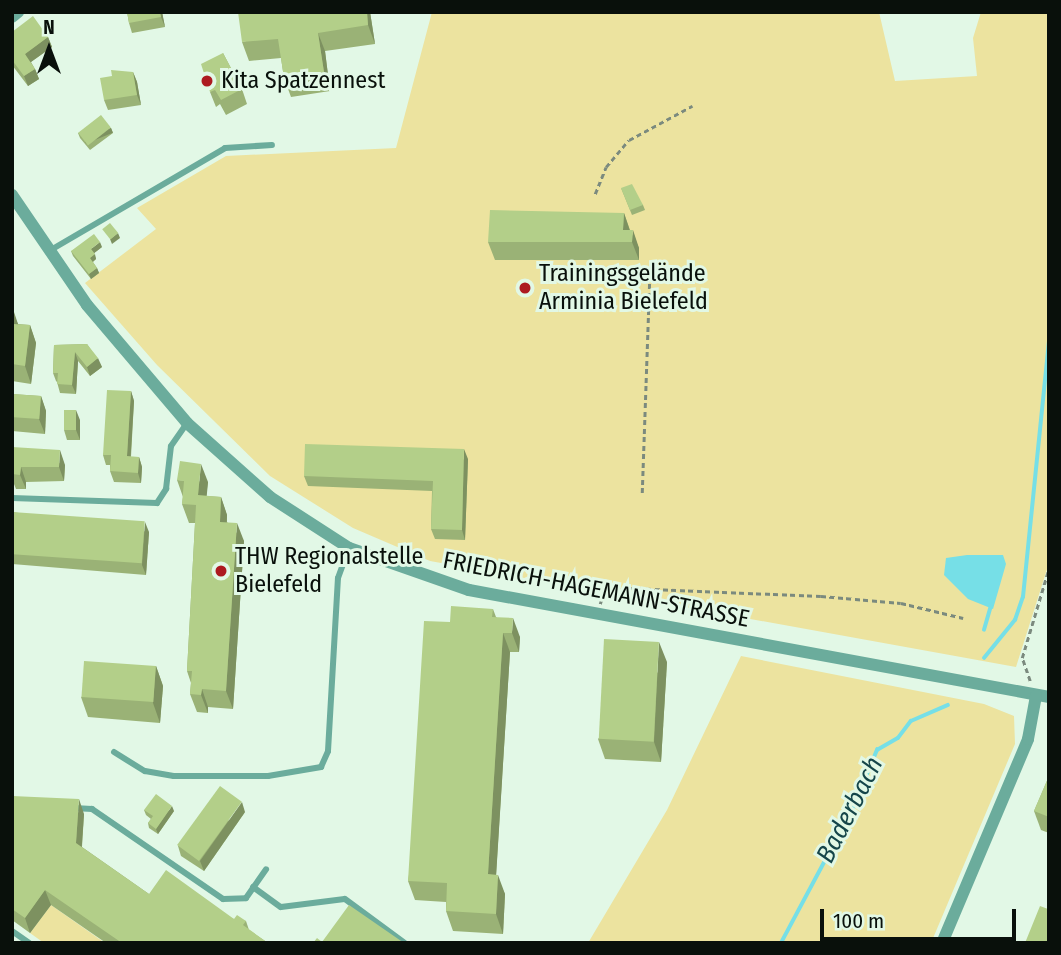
<!DOCTYPE html>
<meta charset="utf-8">
<style>
body{margin:0}
#map{position:relative;width:1061px;height:955px;overflow:hidden;background:#e2f8e6;font-family:"Fira Sans Condensed",sans-serif}
div>[style]{position:absolute}
[style*='--x']{left:calc(var(--x)*1px);top:calc(var(--y)*1px);width:calc(var(--w)*1px);rotate:calc(var(--a)*1deg)}
.green>*{inset:0;background:#ece39f}
.water>*{inset:0;background:#76dfe7}
.stream>*{height:3.5px;margin:-1.75px;padding:0 1.75px;transform-origin:1.75px;border-radius:1.75px;background:#76dfe7}
.path>*{height:2.5px;margin-top:-1.25px;transform-origin:0;background:repeating-linear-gradient(90deg,#7b8a7e 0 5px,transparent 0 8.5px)}
.lane>*{height:6px;margin:-3px;padding:0 3px;transform-origin:3px;border-radius:3px;background:#6bac9c}
.street>*{height:12px;margin:-6px;padding:0 6px;transform-origin:6px;border-radius:6px;background:#6bac9c}
.wall>*{inset:0;background:#9ab276}
.shaded-wall>*{inset:0;background:#7d9160;transform-origin:0 0}
.building>*{inset:0;background:#b3cf89;transform-origin:0 0}
.dots>*{width:19px;height:19px;translate:-50% -50%;box-sizing:border-box;border:4px solid #e2f8e6;border-radius:50%}
span{translate:-50% -50%;white-space:nowrap;text-align:center;line-height:1.15;-webkit-text-stroke:6px #e2f8e6;paint-order:stroke}
.poi-label{font-size:24px;color:#09100b}
.left{translate:0 -50%;text-align:left}
.street-label{font-size:24px;color:#09100b}
.water-label{font-size:26px;color:#154549;font-style:italic}
.frame{position:absolute;inset:0;border:14px solid #09100b;pointer-events:none}
.north{position:absolute;left:14px;top:14px;width:70px;height:70px;-webkit-text-stroke:5px #e2f8e6;paint-order:stroke;rotate:0deg;font-size:19px;font-weight:700;line-height:28px;text-align:center;color:#09100b}
.north::after{content:'';display:block;margin:auto;width:24px;height:32px;background:#09100b;clip-path:polygon(50% 0,100% 100%,50% 72%,0 100%)}
.scale{position:absolute;left:820px;top:909px;width:196px;height:32px;box-sizing:border-box;border:4px solid #09100b;border-top:0;padding-left:9px;font-size:21px;line-height:24px;white-space:nowrap;color:#09100b;-webkit-text-stroke:5px #e2f8e6;paint-order:stroke}
</style>
<div id="map">
<div class="green">
<div style="clip-path:polygon(432px 12px,879px 12px,895px 81px,977px 76px,973px 38px,981px 12px,1049px 12px,1049px 563px,1016px 667px,430px 561px,353px 528px,270px 476px,157px 365px,85px 283px,156px 229px,137px 208px,226px 156px,396px 148px)"></div>
<div style="clip-path:polygon(741px 656px,984px 704px,1014px 716px,1015px 744px,931px 943px,588px 943px,667px 810px)"></div>
<div style="clip-path:polygon(51px 905px,105px 943px,44px 943px,30px 933px)"></div>
</div>
<div class="water">
<div style="clip-path:polygon(967px 555px,1003px 555px,1006px 564px,993px 609px,968px 599px,944px 575px,946px 558px)"></div>
</div>
<div class="stream">
<div style="--x:984;--y:630;--w:26;--a:-74"></div>
<div style="--x:984;--y:658;--w:49;--a:-50.8"></div>
<div style="--x:1015;--y:620;--w:24;--a:-71"></div>
<div style="--x:1023;--y:597;--w:257;--a:-84.2"></div>
<div style="--x:781;--y:943;--w:155;--a:-61.9"></div>
<div style="--x:854;--y:806;--w:61;--a:-67.7"></div>
<div style="--x:877;--y:750;--w:24;--a:-30"></div>
<div style="--x:898;--y:738;--w:21;--a:-53"></div>
<div style="--x:911;--y:721;--w:40;--a:-23.4"></div>
</div>
<div class="path">
<div style="--x:595;--y:194;--w:29;--a:-68"></div>
<div style="--x:606;--y:167;--w:35;--a:-50"></div>
<div style="--x:629;--y:140;--w:72;--a:-28.4"></div>
<div style="--x:642;--y:493;--w:226;--a:-88"></div>
<div style="--x:600;--y:604;--w:12;--a:-70"></div>
<div style="--x:604;--y:593;--w:25;--a:-11"></div>
<div style="--x:629;--y:588;--w:192;--a:2.4"></div>
<div style="--x:821;--y:596;--w:80;--a:5"></div>
<div style="--x:901;--y:603;--w:64;--a:13.6"></div>
<div style="--x:1030;--y:681;--w:24;--a:-109"></div>
<div style="--x:1022;--y:658;--w:94;--a:-73.3"></div>
</div>
<div class="lane">
<div style="--x:49;--y:251;--w:204;--a:-30.3"></div>
<div style="--x:225;--y:148;--w:47;--a:-3.7"></div>
<div style="--x:12;--y:498;--w:145;--a:2"></div>
<div style="--x:157;--y:503;--w:17;--a:-57"></div>
<div style="--x:166;--y:489;--w:43;--a:-83.4"></div>
<div style="--x:171;--y:446;--w:28;--a:-55"></div>
<div style="--x:114;--y:752;--w:36;--a:32"></div>
<div style="--x:145;--y:771;--w:29;--a:10"></div>
<div style="--x:174;--y:776;--w:94;--a:0"></div>
<div style="--x:268;--y:776;--w:54;--a:-9.6"></div>
<div style="--x:321;--y:767;--w:17;--a:-66"></div>
<div style="--x:328;--y:751;--w:173;--a:-86.7"></div>
<div style="--x:338;--y:578;--w:32;--a:-70"></div>
<div style="--x:74;--y:808;--w:18;--a:3"></div>
<div style="--x:92;--y:809;--w:159;--a:34.5"></div>
<div style="--x:223;--y:899;--w:23;--a:-2"></div>
<div style="--x:246;--y:898;--w:35;--a:-55"></div>
<div style="--x:253;--y:887;--w:34;--a:36"></div>
<div style="--x:281;--y:907;--w:64;--a:-7.1"></div>
<div style="--x:345;--y:899;--w:74;--a:36.3"></div>
<div style="--x:12;--y:931;--w:21;--a:35"></div>
</div>
<div class="street">
<div style="--x:12;--y:17;--w:8;--a:-40"></div>
<div style="--x:12;--y:195;--w:133;--a:55.7"></div>
<div style="--x:87;--y:305;--w:155;--a:49.7"></div>
<div style="--x:187;--y:423;--w:111;--a:41.7"></div>
<div style="--x:270;--y:497;--w:94;--a:32.8"></div>
<div style="--x:349;--y:548;--w:127;--a:19.3"></div>
<div style="--x:469;--y:590;--w:590;--a:10.45"></div>
<div style="--x:942;--y:943;--w:221;--a:-67.1"></div>
<div style="--x:1028;--y:739;--w:44;--a:-79.5"></div>
</div>
<div class="wall">
<div style="clip-path:polygon(127px 12px,162px 12px,165px 27px,132px 33px,129px 23px)"></div>
<div style="clip-path:polygon(370px 12px,375px 44px,325px 51px,330px 91px,291px 97px,284px 78px,281px 58px,249px 61px,242px 42px)"></div>
<div style="clip-path:polygon(12px 32px,48px 37px,52px 47px,31px 62px,35px 69px,39px 79px,28px 86px,12px 65px)"></div>
<div style="clip-path:polygon(223px 53px,242px 89px,247px 104px,226px 115px,220px 104px,216px 107px,210px 92px)"></div>
<div style="clip-path:polygon(133px 72px,137px 82px,141px 105px,108px 110px,104px 100px)"></div>
<div style="clip-path:polygon(111px 128px,113px 133px,90px 150px,80px 138px,78px 133px)"></div>
<div style="clip-path:polygon(621px 188px,643px 205px,645px 210px,632px 215px)"></div>
<div style="clip-path:polygon(624px 213px,630px 230px,639px 248px,639px 260px,495px 260px,488px 242px)"></div>
<div style="clip-path:polygon(102px 247px,94px 253px,96px 259px,93px 262px,97px 268px,99px 273px,91px 279px,73px 256px,71px 251px)"></div>
<div style="clip-path:polygon(12px 312px,18px 324px,30px 325px,36px 343px,31px 384px,12px 381px)"></div>
<div style="clip-path:polygon(87px 344px,102px 367px,90px 376px,78px 361px,76px 394px,60px 393px,57px 382px,56px 381px,53px 373px,54px 345px)"></div>
<div style="clip-path:polygon(131px 391px,134px 401px,131px 457px,139px 457px,142px 467px,141px 483px,114px 482px,110px 471px,110px 465px,106px 465px,103px 455px)"></div>
<div style="clip-path:polygon(12px 394px,41px 396px,46px 411px,45px 434px,12px 431px)"></div>
<div style="clip-path:polygon(80px 420px,80px 440px,67px 440px,64px 430px)"></div>
<div style="clip-path:polygon(12px 447px,65px 465px,64px 481px,26px 482px,26px 489px,16px 489px,12px 479px)"></div>
<div style="clip-path:polygon(468px 459px,465px 540px,435px 539px,431px 529px,432px 491px,308px 486px,304px 476px)"></div>
<div style="clip-path:polygon(177px 480px,208px 482px,206px 496px,221px 497px,227px 515px,227px 522px,244px 541px,233px 709px,208px 707px,208px 713px,197px 712px,190px 694px,191px 683px,187px 671px,195px 523px,189px 523px,182px 504px,183px 497px)"></div>
<div style="clip-path:polygon(12px 512px,149px 532px,146px 575px,12px 564px)"></div>
<div style="clip-path:polygon(493px 609px,496px 617px,520px 637px,519px 652px,510px 652px,496px 875px,505px 894px,503px 934px,453px 931px,446px 911px,446px 902px,415px 900px,408px 881px,450px 622px)"></div>
<div style="clip-path:polygon(667px 662px,661px 762px,605px 759px,598px 739px)"></div>
<div style="clip-path:polygon(156px 666px,163px 686px,160px 723px,88px 717px,81px 697px)"></div>
<div style="clip-path:polygon(1049px 776px,1049px 833px,1041px 830px,1034px 811px)"></div>
<div style="clip-path:polygon(12px 796px,84px 814px,82px 847px,149px 894px,234px 919px,246px 921px,249px 930px,268px 943px,106px 943px,51px 905px,30px 933px,12px 920px)"></div>
<div style="clip-path:polygon(144px 810px,174px 811px,158px 834px,149px 828px,148px 823px,151px 819px,146px 815px)"></div>
<div style="clip-path:polygon(245px 812px,204px 871px,181px 856px,178px 846px)"></div>
</div>
<div class="shaded-wall">
<div style="clip-path:polygon(160px 12px,162px 12px,165px 27px,161px 17px)"></div>
<div style="clip-path:polygon(367px 12px,370px 12px,375px 44px,368px 25px)"></div>
<div style="clip-path:polygon(318px 33px,325px 51px,330px 91px,324px 72px)"></div>
<div style="clip-path:polygon(48px 37px,52px 47px,28px 64px,25px 54px)"></div>
<div style="clip-path:polygon(35px 69px,39px 79px,28px 86px,24px 76px)"></div>
<div style="clip-path:polygon(133px 72px,137px 82px,141px 105px,137px 95px)"></div>
<div style="left:111px;top:128px;width:5px;height:29px;rotate:68deg"></div>
<div style="clip-path:polygon(624px 213px,630px 231px,623px 230px)"></div>
<div style="clip-path:polygon(633px 230px,639px 248px,639px 260px,632px 242px)"></div>
<div style="clip-path:polygon(118px 233px,120px 238px,112px 244px,110px 239px)"></div>
<div style="clip-path:polygon(100px 242px,102px 247px,93px 254px,91px 249px)"></div>
<div style="clip-path:polygon(95px 254px,96px 259px,91px 263px,90px 258px)"></div>
<div style="clip-path:polygon(97px 268px,99px 273px,91px 279px,89px 274px)"></div>
<div style="clip-path:polygon(14px 312px,20px 330px,13px 324px)"></div>
<div style="clip-path:polygon(30px 325px,36px 343px,31px 384px,25px 366px)"></div>
<div style="clip-path:polygon(75px 352px,78px 361px,76px 394px,72px 385px)"></div>
<div style="clip-path:polygon(98px 358px,102px 367px,90px 376px,87px 367px)"></div>
<div style="clip-path:polygon(131px 391px,134px 401px,130px 466px,127px 456px)"></div>
<div style="clip-path:polygon(41px 396px,46px 411px,45px 434px,39px 419px)"></div>
<div style="clip-path:polygon(76px 410px,80px 420px,80px 440px,76px 430px)"></div>
<div style="clip-path:polygon(464px 449px,468px 459px,465px 540px,462px 530px)"></div>
<div style="clip-path:polygon(60px 450px,65px 465px,64px 481px,59px 467px)"></div>
<div style="clip-path:polygon(139px 457px,142px 467px,141px 483px,138px 473px)"></div>
<div style="clip-path:polygon(201px 464px,208px 482px,205px 514px,198px 495px)"></div>
<div style="clip-path:polygon(21px 467px,26px 482px,26px 489px,20px 475px)"></div>
<div style="clip-path:polygon(221px 497px,227px 515px,226px 540px,220px 522px)"></div>
<div style="clip-path:polygon(145px 522px,149px 532px,146px 575px,142px 565px)"></div>
<div style="clip-path:polygon(237px 523px,244px 541px,233px 709px,226px 691px)"></div>
<div style="clip-path:polygon(513px 618px,520px 637px,519px 652px,512px 633px)"></div>
<div style="clip-path:polygon(503px 633px,510px 652px,495px 893px,488px 874px)"></div>
<div style="clip-path:polygon(659px 642px,667px 662px,661px 762px,654px 742px)"></div>
<div style="clip-path:polygon(156px 666px,163px 686px,160px 723px,153px 703px)"></div>
<div style="clip-path:polygon(202px 689px,208px 707px,208px 713px,201px 695px)"></div>
<div style="clip-path:polygon(79px 799px,84px 814px,81px 857px,76px 843px)"></div>
<div style="clip-path:polygon(242px 802px,245px 812px,204px 871px,200px 861px)"></div>
<div style="clip-path:polygon(172px 806px,174px 811px,158px 834px,156px 829px)"></div>
<div style="clip-path:polygon(498px 875px,505px 894px,503px 934px,496px 914px)"></div>
<div style="clip-path:polygon(45px 890px,51px 905px,30px 933px,25px 918px)"></div>
</div>
<div class="building">
<div style="clip-path:polygon(127px 12px,160px 12px,161px 17px,129px 23px)"></div>
<div style="clip-path:polygon(238px 12px,367px 12px,368px 25px,318px 33px,324px 72px,284px 78px,278px 39px,242px 42px)"></div>
<div style="clip-path:polygon(33px 16px,48px 37px,25px 54px,35px 69px,24px 76px,12px 60px,12px 32px)"></div>
<div style="clip-path:polygon(223px 53px,242px 89px,221px 100px,215px 90px,210px 92px,201px 64px)"></div>
<div style="clip-path:polygon(111px 70px,133px 72px,137px 95px,104px 100px,100px 78px,112px 76px)"></div>
<div style="left:101px;top:115px;width:16px;height:29px;rotate:52deg"></div>
<div style="clip-path:polygon(632px 184px,643px 205px,630px 210px,621px 188px)"></div>
<div style="clip-path:polygon(490px 210px,624px 213px,623px 230px,633px 230px,632px 242px,488px 242px)"></div>
<div style="left:110px;top:223px;width:13px;height:10px;rotate:51deg"></div>
<div style="clip-path:polygon(94px 234px,100px 242px,91px 249px,95px 254px,90px 258px,97px 268px,89px 274px,71px 251px)"></div>
<div style="clip-path:polygon(12px 312px,14px 312px,13px 324px,30px 325px,25px 366px,12px 364px)"></div>
<div style="clip-path:polygon(87px 344px,98px 358px,87px 367px,75px 352px,72px 385px,57px 384px,58px 373px,53px 373px,54px 345px)"></div>
<div style="clip-path:polygon(107px 390px,131px 391px,127px 456px,139px 457px,138px 473px,110px 471px,111px 455px,103px 455px)"></div>
<div style="left:12px;top:394px;width:29px;height:23px;rotate:4deg"></div>
<div style="left:64px;top:410px;width:12px;height:20px"></div>
<div style="clip-path:polygon(305px 444px,464px 449px,462px 530px,431px 529px,433px 481px,304px 476px)"></div>
<div style="clip-path:polygon(12px 447px,60px 450px,59px 467px,21px 467px,20px 475px,12px 474px)"></div>
<div style="clip-path:polygon(180px 461px,201px 464px,198px 495px,221px 497px,220px 522px,237px 523px,226px 691px,202px 689px,201px 695px,190px 694px,192px 671px,187px 671px,196px 505px,182px 504px,184px 481px,177px 480px)"></div>
<div style="left:12px;top:512px;width:133px;height:42px;rotate:4deg"></div>
<div style="clip-path:polygon(451px 606px,493px 609px,492px 617px,513px 618px,512px 633px,503px 633px,488px 874px,498px 875px,496px 914px,446px 911px,447px 883px,408px 881px,424px 621px,450px 622px)"></div>
<div style="left:604px;top:639px;width:55px;height:100px;rotate:3deg"></div>
<div style="left:84px;top:661px;width:72px;height:36px;rotate:4deg"></div>
<div style="clip-path:polygon(1049px 776px,1049px 817px,1034px 811px)"></div>
<div style="left:220px;top:786px;width:27px;height:73px;rotate:36deg"></div>
<div style="clip-path:polygon(156px 794px,172px 806px,156px 829px,148px 823px,153px 816px,144px 810px)"></div>
<div style="clip-path:polygon(12px 796px,79px 799px,76px 843px,149px 894px,166px 870px,234px 919px,237px 915px,246px 921px,243px 925px,268px 943px,122px 943px,45px 890px,25px 918px,12px 909px)"></div>
<div style="clip-path:polygon(349px 905px,404px 943px,313px 943px,317px 938px,322px 942px)"></div>
<div style="clip-path:polygon(1040px 906px,1048px 909px,1049px 906px,1049px 943px,1025px 943px)"></div>
</div>
<div class="dots">
<div style="left:207px;top:81px;background:#ad1a20"></div>
<div style="left:525px;top:288px;background:#ad1a20"></div>
<div style="left:221px;top:571px;background:#ad1a20"></div>
</div>
<div class="poi-label">
<span class="left" style="left:221px;top:81px">Kita Spatzennest</span>
<span class="left" style="left:539px;top:288px">Trainingsgelände<br>Arminia Bielefeld</span>
<span class="left" style="left:235px;top:571px">THW Regionalstelle<br>Bielefeld</span>
</div>
<div class="street-label">
<span style="left:596px;top:590px;rotate:11deg">FRIEDRICH-HAGEMANN-STRASSE</span>
</div>
<div class="water-label">
<span style="left:850px;top:810px;rotate:-63deg">Baderbach</span>
</div>
<div class="frame"></div>
<div class="north">N</div>
<div class="scale">100 m</div>
</div>
